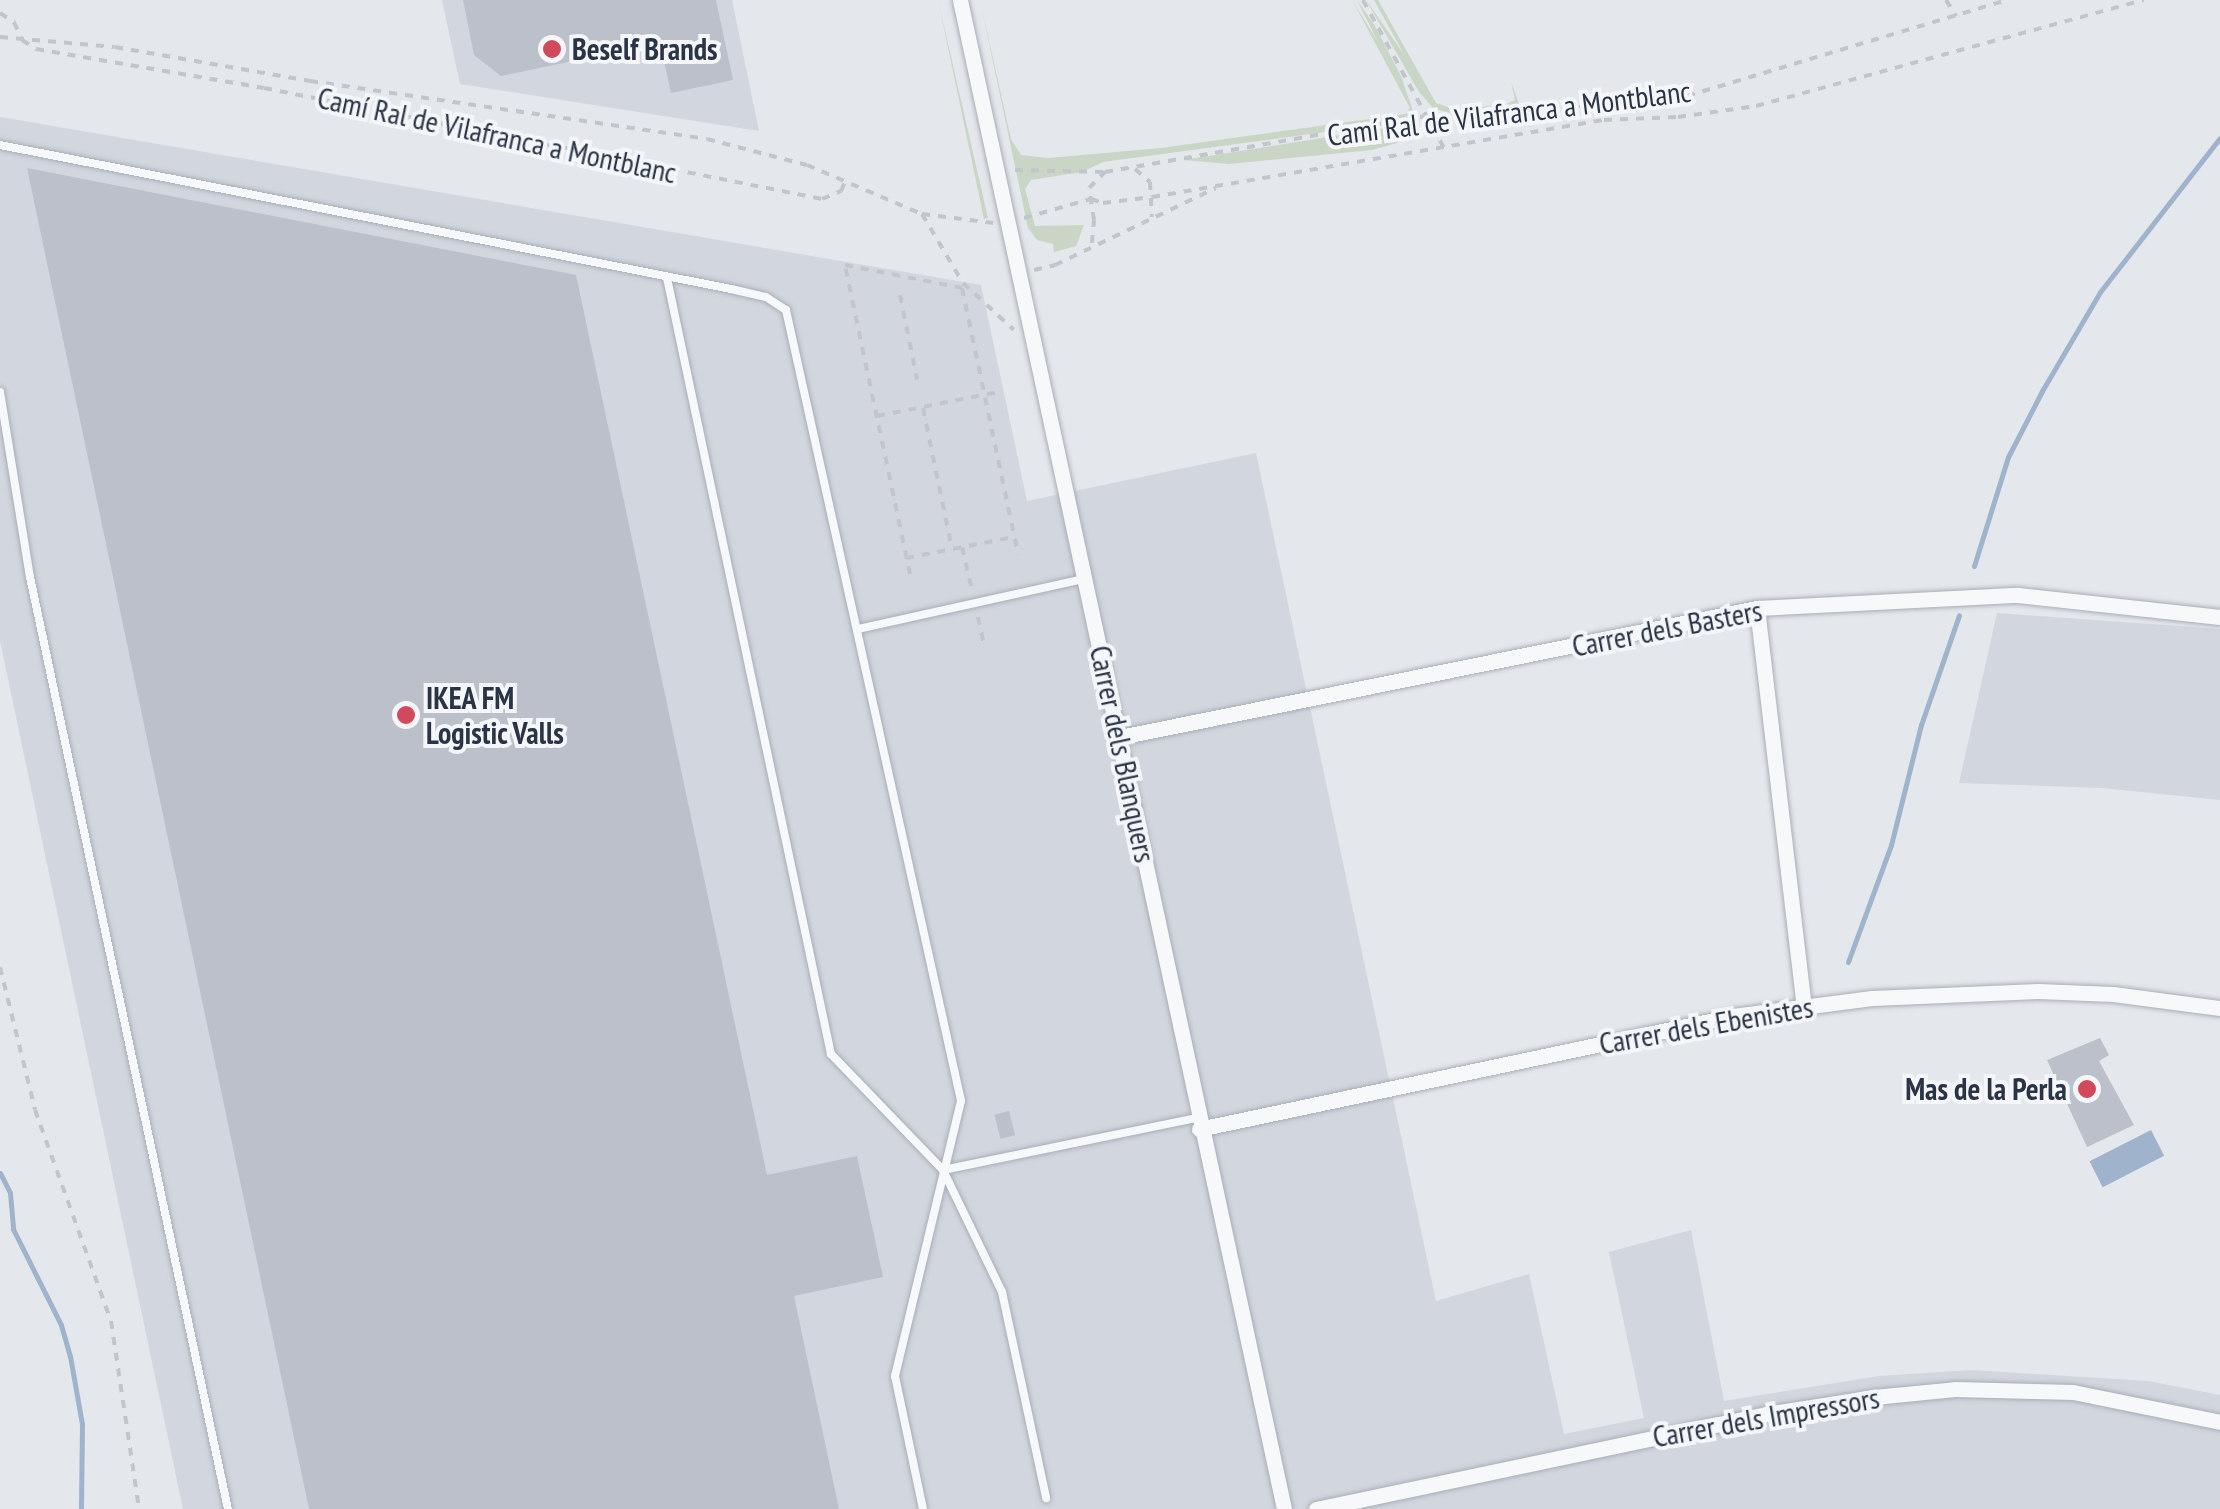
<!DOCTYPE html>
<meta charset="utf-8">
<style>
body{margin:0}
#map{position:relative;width:2220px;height:1509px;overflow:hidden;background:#e4e7ec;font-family:"PT Sans Narrow",sans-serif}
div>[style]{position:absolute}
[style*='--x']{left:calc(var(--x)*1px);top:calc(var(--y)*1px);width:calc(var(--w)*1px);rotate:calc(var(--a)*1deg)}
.built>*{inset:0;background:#d2d6de}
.green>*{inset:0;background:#c9d6c5}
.water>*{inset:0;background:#9fb4cc;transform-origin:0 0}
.stream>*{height:5px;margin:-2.5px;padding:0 2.5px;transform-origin:2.5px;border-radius:2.5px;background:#9fb4cc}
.building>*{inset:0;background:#bbc0ca;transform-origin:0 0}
.path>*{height:4px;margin-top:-2px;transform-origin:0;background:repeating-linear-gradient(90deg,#c2c5cb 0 8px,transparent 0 16px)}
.roads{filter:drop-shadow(0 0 2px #a9aeb7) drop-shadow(0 0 2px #a9aeb7)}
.service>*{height:8px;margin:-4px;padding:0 4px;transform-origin:4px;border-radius:4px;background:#f7f8fa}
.minor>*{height:15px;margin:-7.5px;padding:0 7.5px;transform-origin:7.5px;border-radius:7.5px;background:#f7f8fa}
.dots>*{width:28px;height:28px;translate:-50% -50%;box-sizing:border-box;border:5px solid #f4f6f9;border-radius:50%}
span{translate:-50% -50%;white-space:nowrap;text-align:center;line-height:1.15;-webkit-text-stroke:8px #f4f6f9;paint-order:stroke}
.poi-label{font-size:30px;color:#2b3445;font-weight:700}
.left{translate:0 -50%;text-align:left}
.right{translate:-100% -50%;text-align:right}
.street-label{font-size:30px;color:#2b3445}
</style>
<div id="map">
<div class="built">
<div style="clip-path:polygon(442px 0,732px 0,759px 131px,460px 84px)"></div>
<div style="clip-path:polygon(0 117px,981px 285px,1027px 501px,1256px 453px,1436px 1301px,1529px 1274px,1564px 1434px,1644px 1418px,1609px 1252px,1691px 1230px,1724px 1401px,1879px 1376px,1972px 1370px,2148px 1381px,2220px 1395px,2220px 1509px,183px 1509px,0 641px)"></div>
<div style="clip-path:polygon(1997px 613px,2220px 629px,2220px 800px,2102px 788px,1959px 783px)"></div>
</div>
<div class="green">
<div style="clip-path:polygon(938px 0,988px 218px,984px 219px)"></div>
<div style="clip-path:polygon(980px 0,1011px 139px,1021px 155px,1048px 158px,1161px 148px,1406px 114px,1410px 108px,1352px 0,1378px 42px,1357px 0,1375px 26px,1401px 76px,1413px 111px,1410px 116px,1325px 132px,1103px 162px,1082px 172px,1031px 180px,1025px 189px,1035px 226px,1084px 225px,1076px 246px,1054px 252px,1053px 244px,1037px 240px,1028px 228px)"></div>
<div style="clip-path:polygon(1366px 0,1405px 56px,1374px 0,1378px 0,1436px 103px,1453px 109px,1504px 105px,1515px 100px,1511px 81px,1520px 107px,1464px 116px,1434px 109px,1419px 92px)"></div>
<div style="clip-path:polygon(1410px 124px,1397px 143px,1372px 150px,1229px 164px,1183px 160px)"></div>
</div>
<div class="water">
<div style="left:2151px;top:1130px;width:29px;height:69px;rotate:63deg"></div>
</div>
<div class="stream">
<div style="--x:1974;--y:566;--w:114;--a:-72.7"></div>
<div style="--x:2008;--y:457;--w:74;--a:-62.7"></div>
<div style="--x:2042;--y:391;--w:115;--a:-59.6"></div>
<div style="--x:2100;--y:292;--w:195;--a:-52.1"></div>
<div style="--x:1848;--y:962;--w:125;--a:-69.8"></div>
<div style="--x:1891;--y:845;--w:124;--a:-76"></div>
<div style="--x:1921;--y:725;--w:116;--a:-70.9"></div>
<div style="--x:0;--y:1173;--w:22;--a:63"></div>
<div style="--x:10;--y:1193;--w:36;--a:85"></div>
<div style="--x:13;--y:1229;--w:107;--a:63.4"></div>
<div style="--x:61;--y:1325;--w:32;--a:74"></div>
<div style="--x:70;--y:1356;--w:69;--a:80"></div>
<div style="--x:82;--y:1424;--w:85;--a:90.7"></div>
</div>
<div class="building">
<div style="clip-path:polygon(463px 0,716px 0,733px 80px,671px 93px,660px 43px,501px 76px,474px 55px)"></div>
<div style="clip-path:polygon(27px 168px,576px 275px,767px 1175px,857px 1156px,883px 1277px,794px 1296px,839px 1509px,309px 1509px)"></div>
<div style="clip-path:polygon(2100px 1038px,2109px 1055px,2099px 1061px,2134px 1125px,2087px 1147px,2047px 1060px)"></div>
<div style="left:1009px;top:1111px;width:25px;height:15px;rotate:76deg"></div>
</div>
<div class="path">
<div style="--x:1363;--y:0;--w:169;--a:61.3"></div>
<div style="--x:1946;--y:0;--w:19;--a:58"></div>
<div style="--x:0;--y:13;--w:17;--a:33"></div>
<div style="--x:14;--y:22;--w:20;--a:66"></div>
<div style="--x:22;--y:40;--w:17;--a:33"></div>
<div style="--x:36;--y:49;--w:231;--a:9.7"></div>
<div style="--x:264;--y:88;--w:569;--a:11.25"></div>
<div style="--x:822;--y:199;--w:21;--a:-23"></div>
<div style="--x:841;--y:191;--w:12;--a:-66"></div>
<div style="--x:0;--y:37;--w:115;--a:5"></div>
<div style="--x:115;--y:47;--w:198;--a:9.9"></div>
<div style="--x:310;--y:81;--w:401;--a:8.3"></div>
<div style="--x:707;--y:139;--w:103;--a:14.6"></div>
<div style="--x:807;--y:165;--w:125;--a:23.1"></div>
<div style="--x:922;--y:214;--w:72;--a:7.2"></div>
<div style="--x:1135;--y:169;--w:20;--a:41"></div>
<div style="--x:1150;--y:182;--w:35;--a:87"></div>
<div style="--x:1015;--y:170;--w:90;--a:1.3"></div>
<div style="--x:1091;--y:199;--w:13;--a:18"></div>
<div style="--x:1103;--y:203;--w:49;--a:-7"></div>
<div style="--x:1152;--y:197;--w:459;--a:-9.7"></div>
<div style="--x:1604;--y:120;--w:74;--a:-2.3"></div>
<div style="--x:1678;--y:117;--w:79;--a:-8"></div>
<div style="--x:1756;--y:106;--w:402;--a:-15.3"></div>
<div style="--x:922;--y:214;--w:80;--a:59.3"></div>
<div style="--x:963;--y:283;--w:69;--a:42.7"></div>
<div style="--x:1024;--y:218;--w:70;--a:-15.8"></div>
<div style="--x:1092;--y:243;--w:23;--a:-85"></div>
<div style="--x:1094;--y:220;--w:32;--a:-99"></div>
<div style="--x:1089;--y:188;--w:23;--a:-45"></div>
<div style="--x:1105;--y:172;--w:327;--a:-9.9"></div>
<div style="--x:1427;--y:116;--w:41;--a:4.2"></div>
<div style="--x:1468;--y:119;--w:220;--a:-6"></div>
<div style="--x:1687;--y:96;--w:333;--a:-16.7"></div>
<div style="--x:1034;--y:270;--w:22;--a:-13"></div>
<div style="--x:1055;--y:265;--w:178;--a:-25.6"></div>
<div style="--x:900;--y:295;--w:86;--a:78.6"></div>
<div style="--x:923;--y:408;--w:144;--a:78.4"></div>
<div style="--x:877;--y:416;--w:128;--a:-11.2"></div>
<div style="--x:962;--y:547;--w:44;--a:76.9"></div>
<div style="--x:906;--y:558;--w:110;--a:-11"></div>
<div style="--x:910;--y:574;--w:316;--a:-101.9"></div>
<div style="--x:845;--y:265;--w:119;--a:11.1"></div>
<div style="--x:962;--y:288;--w:272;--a:78.1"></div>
<div style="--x:978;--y:617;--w:29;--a:78"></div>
<div style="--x:0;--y:967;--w:147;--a:76.2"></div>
<div style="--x:35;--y:1110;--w:224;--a:70.2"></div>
<div style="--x:111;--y:1321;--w:190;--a:81.5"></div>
</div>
<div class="roads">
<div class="service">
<div style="--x:0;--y:145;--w:745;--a:11.14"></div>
<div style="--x:731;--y:289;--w:36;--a:13"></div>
<div style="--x:766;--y:297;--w:24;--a:33"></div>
<div style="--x:786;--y:310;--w:810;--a:77.52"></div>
<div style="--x:961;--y:1101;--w:283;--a:103.5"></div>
<div style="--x:895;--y:1376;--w:136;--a:78.1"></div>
<div style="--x:667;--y:278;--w:793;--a:78.07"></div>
<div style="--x:831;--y:1054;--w:161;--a:46"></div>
<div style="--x:943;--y:1170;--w:136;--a:64.2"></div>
<div style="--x:1002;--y:1292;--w:211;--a:77.9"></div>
<div style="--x:0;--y:392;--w:187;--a:80.8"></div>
<div style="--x:30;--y:577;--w:953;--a:78.01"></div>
<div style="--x:858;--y:629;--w:230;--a:-12.5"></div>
<div style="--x:943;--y:1170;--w:259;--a:-11.6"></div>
</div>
<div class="minor">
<div style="--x:960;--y:0;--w:1543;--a:77.88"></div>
<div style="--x:1757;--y:608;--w:401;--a:83.3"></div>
<div style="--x:1120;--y:737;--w:650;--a:-11.45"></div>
<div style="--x:1757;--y:608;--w:261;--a:-2.9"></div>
<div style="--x:2018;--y:595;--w:203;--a:6.2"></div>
<div style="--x:1199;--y:1129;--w:546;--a:-11.95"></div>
<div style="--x:1733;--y:1016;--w:140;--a:-7.4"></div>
<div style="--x:1872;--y:998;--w:166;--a:-2.4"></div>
<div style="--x:2038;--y:991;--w:75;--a:2.3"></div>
<div style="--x:2113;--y:994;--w:108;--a:7.5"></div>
<div style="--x:1316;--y:1509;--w:460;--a:-11.9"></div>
<div style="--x:1766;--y:1414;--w:109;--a:-8.9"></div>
<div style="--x:1874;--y:1397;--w:81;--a:-5.6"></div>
<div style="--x:1955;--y:1389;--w:118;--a:1.5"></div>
<div style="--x:2073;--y:1392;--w:150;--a:11.5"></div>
</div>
</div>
<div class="dots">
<div style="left:552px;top:49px;background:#d1495b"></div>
<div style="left:406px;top:715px;background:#d1495b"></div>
<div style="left:2087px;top:1089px;background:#d1495b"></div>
</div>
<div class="poi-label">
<span class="left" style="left:572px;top:49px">Beself Brands</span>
<span class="left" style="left:426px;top:715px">IKEA FM<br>Logistic Valls</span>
<span class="right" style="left:2067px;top:1089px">Mas de la Perla</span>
</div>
<div class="street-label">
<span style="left:1509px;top:113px;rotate:-7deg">Camí Ral de Vilafranca a Montblanc</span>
<span style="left:497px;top:135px;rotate:12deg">Camí Ral de Vilafranca a Montblanc</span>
<span style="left:1667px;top:628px;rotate:-11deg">Carrer dels Basters</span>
<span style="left:1123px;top:754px;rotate:78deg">Carrer dels Blanquers</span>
<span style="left:1706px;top:1025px;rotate:-10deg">Carrer dels Ebenistes</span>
<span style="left:1766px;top:1417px;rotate:-10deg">Carrer dels Impressors</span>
</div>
</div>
